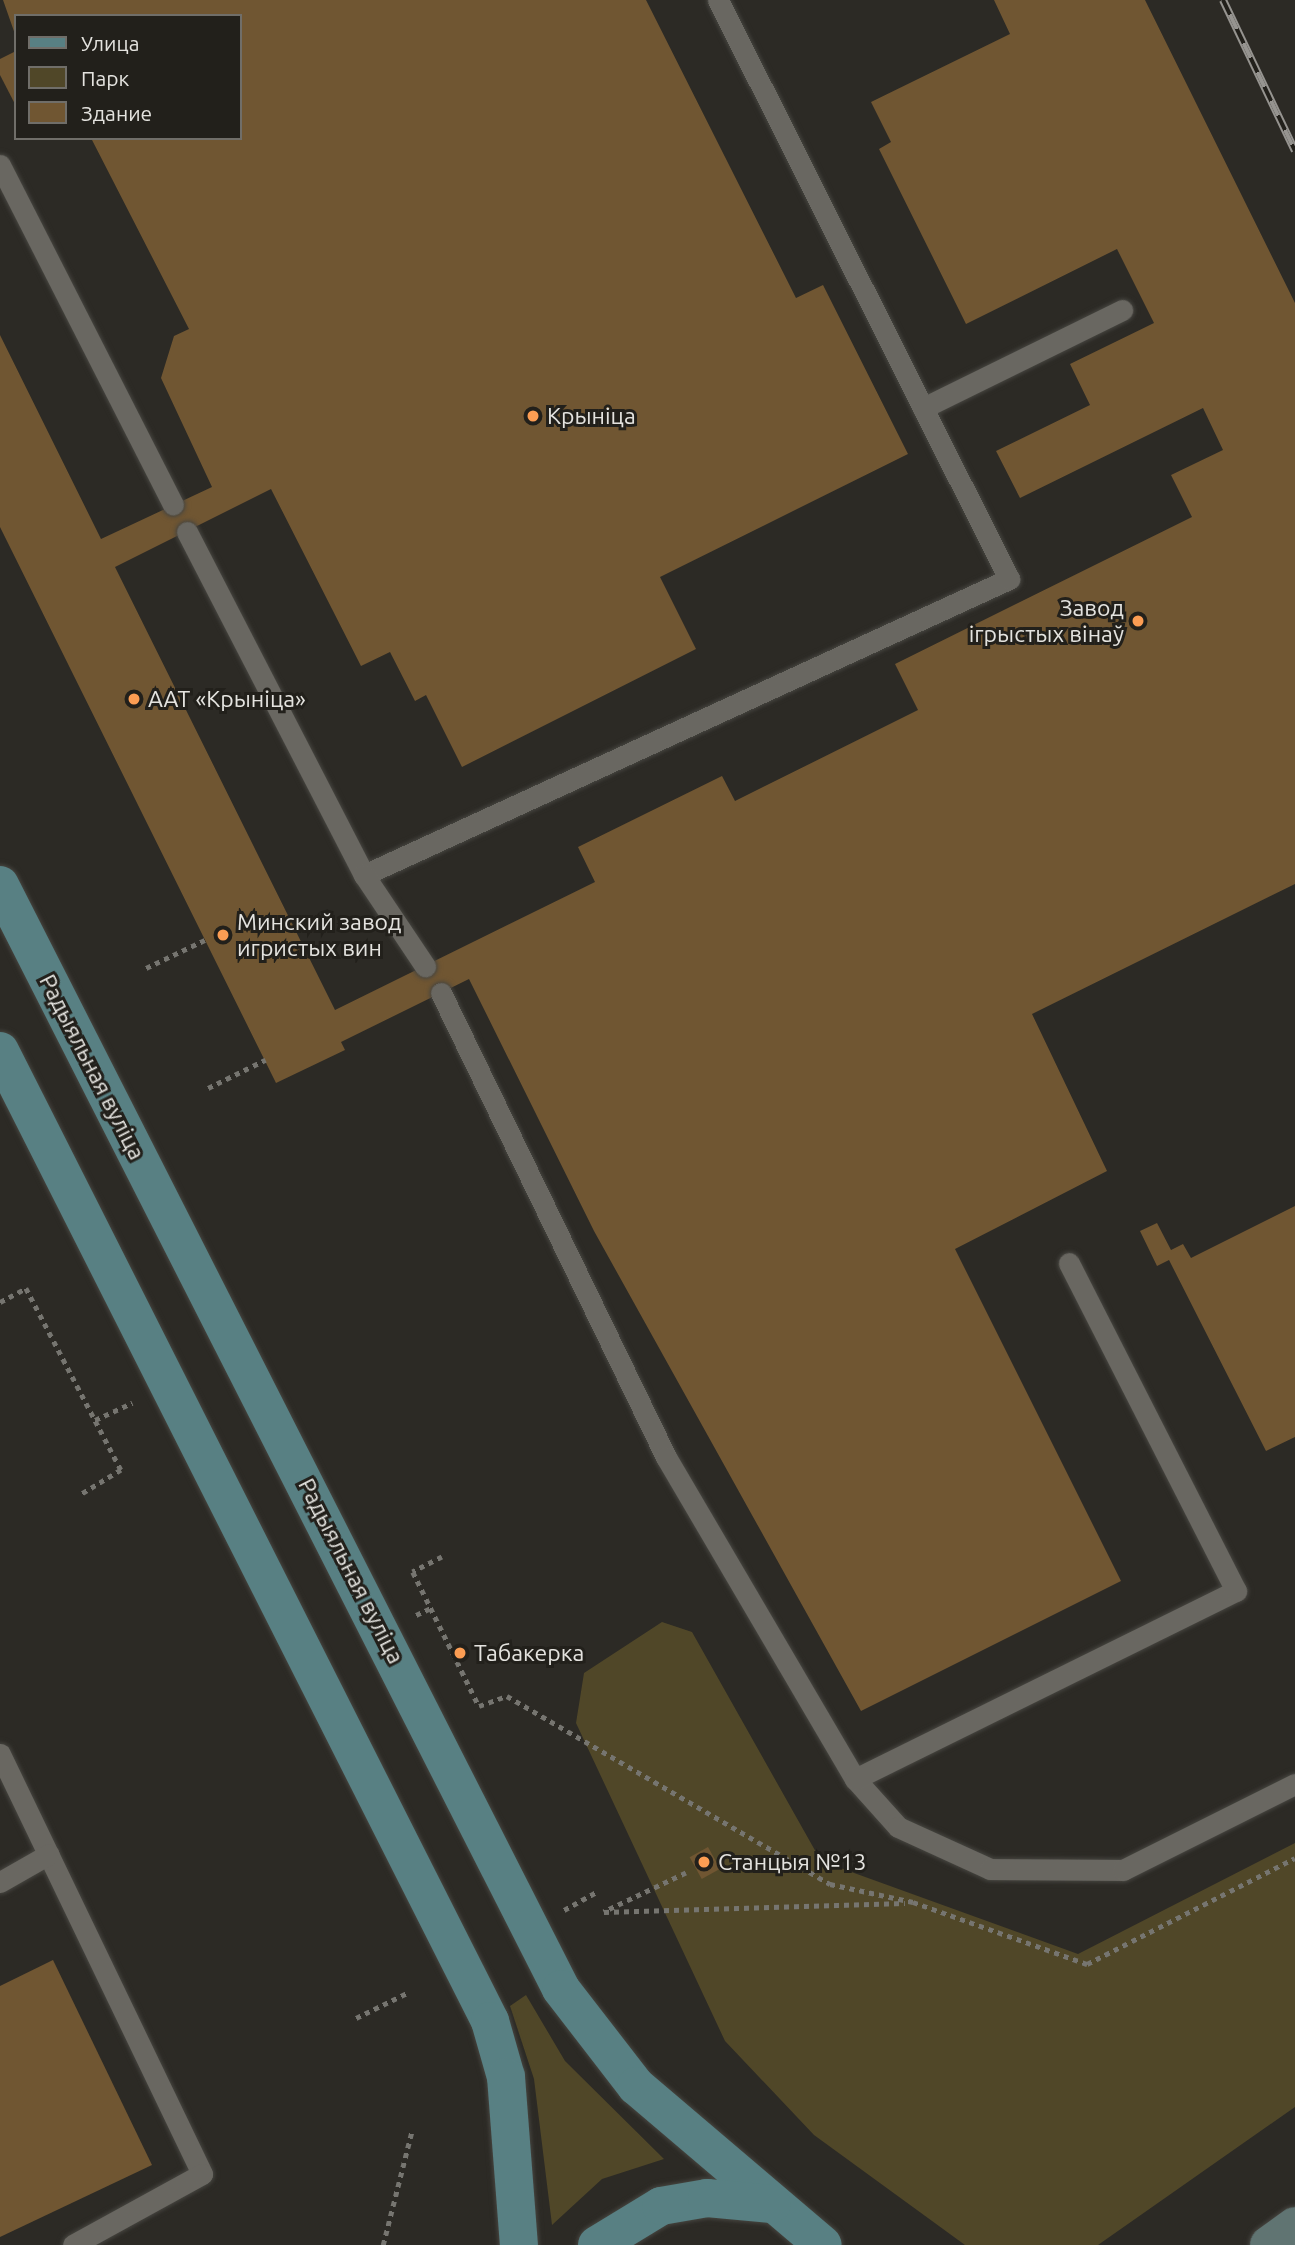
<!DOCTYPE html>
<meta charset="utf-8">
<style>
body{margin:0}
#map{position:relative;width:1295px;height:2245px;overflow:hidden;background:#2c2a25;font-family:Ubuntu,sans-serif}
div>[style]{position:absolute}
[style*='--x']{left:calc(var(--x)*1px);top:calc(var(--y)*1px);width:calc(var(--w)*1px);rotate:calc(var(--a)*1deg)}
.green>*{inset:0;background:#504728}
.building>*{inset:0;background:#705632;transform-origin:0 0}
.path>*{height:4.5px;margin-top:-2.25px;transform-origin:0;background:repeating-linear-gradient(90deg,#767570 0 5px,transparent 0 10px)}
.roads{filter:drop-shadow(0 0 2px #464540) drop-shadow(0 0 2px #464540)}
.service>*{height:21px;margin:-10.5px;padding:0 10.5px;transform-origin:10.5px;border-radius:10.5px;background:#696761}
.secondary>*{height:38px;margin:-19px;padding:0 19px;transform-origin:19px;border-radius:19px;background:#607472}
.primary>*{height:38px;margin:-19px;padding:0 19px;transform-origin:19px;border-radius:19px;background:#588083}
.rail>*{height:8px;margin-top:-4px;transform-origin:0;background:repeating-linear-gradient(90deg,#22201b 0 16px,#969490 0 32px);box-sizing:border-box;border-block:2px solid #969490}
.dots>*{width:19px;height:19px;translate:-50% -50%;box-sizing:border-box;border:4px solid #22201b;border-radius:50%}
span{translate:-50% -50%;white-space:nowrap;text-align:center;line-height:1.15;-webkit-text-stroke:6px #22201b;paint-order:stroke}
.poi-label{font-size:23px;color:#e4e3df}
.left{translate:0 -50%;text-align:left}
.right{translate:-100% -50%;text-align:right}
.street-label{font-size:23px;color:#e4e3df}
.legend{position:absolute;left:14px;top:14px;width:228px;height:126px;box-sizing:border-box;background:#22201b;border:2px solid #706e69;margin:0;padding:9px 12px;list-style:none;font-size:21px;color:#e4e3df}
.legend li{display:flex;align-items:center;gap:14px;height:35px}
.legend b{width:35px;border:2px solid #706e69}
</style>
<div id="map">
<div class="green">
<div style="clip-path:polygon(662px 1622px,692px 1632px,821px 1861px,1078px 1954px,1295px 1843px,1295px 2107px,1098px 2245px,965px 2245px,814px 2135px,725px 2041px,576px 1723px,584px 1673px)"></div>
<div style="clip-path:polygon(526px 1995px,565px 2061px,664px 2159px,602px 2179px,552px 2225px,534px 2079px,510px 2006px)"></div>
</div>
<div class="building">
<div style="clip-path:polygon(3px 0,646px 0,796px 298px,823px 285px,908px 454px,660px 577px,696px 649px,462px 767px,426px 695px,415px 701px,390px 652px,361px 666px,271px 489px,115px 567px,335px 1010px,595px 882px,578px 847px,722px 776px,735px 801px,918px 710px,895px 664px,1192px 517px,1171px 475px,1223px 450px,1203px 408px,1020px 498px,996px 451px,1090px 405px,1070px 364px,1154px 323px,1117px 249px,966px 324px,879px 149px,891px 142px,871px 102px,1010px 34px,994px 0,1145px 0,1295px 303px,1295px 884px,1032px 1014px,1107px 1171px,955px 1249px,1121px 1581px,861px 1711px,594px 1231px,469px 979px,341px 1042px,345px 1050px,276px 1083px,0 527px,0 335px,101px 539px,212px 487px,161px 378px,174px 336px,189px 329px,91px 138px,240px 138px,240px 16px,16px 16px,16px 37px)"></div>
<div style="clip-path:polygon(16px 51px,16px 106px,0 75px,0 59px)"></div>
<div style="clip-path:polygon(1295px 1206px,1295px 1437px,1266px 1451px,1169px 1260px,1157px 1266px,1140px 1231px,1157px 1223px,1171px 1250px,1183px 1244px,1191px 1258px)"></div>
<div style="left:708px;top:1847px;width:25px;height:21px;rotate:61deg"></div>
<div style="clip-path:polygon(53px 1960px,152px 2165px,0 2237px,0 1986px)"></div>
</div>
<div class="path">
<div style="--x:146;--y:968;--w:65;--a:-25.4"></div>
<div style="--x:208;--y:1088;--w:64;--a:-26.2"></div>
<div style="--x:0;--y:1302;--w:30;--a:-28"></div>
<div style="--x:26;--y:1288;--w:205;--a:62.4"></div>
<div style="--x:121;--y:1470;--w:48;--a:148.6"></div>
<div style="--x:95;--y:1420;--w:41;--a:-24.7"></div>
<div style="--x:442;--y:1557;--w:33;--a:153"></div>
<div style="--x:413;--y:1572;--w:149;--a:63.8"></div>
<div style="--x:479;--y:1706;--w:30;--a:-20"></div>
<div style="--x:507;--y:1696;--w:374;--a:30.2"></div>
<div style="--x:830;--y:1884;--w:85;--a:12.2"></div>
<div style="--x:913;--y:1902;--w:185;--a:19.6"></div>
<div style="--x:1087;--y:1964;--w:233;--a:-27"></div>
<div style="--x:416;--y:1615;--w:17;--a:-25"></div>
<div style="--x:686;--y:1873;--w:91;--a:154.6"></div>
<div style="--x:604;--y:1912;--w:301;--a:-1.7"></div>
<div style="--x:564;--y:1910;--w:38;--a:-29"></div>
<div style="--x:356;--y:2018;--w:59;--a:-26.1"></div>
<div style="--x:383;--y:2245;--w:119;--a:-75.8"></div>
</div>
<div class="roads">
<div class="service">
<div style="--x:0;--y:165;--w:381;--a:63"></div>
<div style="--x:923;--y:408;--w:222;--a:-26.2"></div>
<div style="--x:187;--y:532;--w:386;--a:62.7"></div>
<div style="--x:364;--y:875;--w:710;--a:-24.65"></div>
<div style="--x:1009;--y:579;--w:648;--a:-116.68"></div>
<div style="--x:364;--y:875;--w:110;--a:56.2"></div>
<div style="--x:441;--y:993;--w:516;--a:64.13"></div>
<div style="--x:666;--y:1457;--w:373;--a:59.6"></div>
<div style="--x:855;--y:1779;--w:64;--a:48.1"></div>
<div style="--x:898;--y:1827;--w:101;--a:24.5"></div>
<div style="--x:990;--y:1869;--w:133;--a:0.4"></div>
<div style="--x:1123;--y:1870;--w:192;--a:-26.6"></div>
<div style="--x:0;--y:1754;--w:466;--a:64.3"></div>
<div style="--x:202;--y:2174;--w:147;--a:151.2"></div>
<div style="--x:855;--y:1779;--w:425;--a:-26.3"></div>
<div style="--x:1236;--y:1591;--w:368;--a:-117"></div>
<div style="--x:0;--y:1882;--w:56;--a:-29.7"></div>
</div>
<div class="secondary">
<div style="--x:1269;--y:2245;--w:32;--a:-36"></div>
</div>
<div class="primary">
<div style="--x:0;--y:885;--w:1238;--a:63.06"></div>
<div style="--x:561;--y:1989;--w:123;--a:52.3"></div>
<div style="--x:636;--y:2086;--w:245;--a:40.4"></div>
<div style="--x:0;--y:1051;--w:1087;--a:63.2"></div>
<div style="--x:490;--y:2021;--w:58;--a:74.1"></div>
<div style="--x:506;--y:2077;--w:169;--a:85.6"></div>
<div style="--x:597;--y:2245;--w:75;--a:-31.4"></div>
<div style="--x:661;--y:2206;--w:47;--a:-9.9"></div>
<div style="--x:707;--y:2198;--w:65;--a:5.3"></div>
</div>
</div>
<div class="rail">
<div style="--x:1223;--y:0;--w:167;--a:64.5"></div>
</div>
<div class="dots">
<div style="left:533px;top:416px;background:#fc9d53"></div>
<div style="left:1138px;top:621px;background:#fc9d53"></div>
<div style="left:134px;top:699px;background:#fc9d53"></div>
<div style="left:223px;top:935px;background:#fc9d53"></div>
<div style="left:460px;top:1653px;background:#fc9d53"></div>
<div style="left:704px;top:1862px;background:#fc9d53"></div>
</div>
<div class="poi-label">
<span class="left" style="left:547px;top:416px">Крыніца</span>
<span class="right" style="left:1124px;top:621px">Завод<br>ігрыстых вінаў</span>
<span class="left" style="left:148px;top:699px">ААТ «Крыніца»</span>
<span class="left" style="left:237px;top:935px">Минский завод<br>игристых вин</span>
<span class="left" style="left:474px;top:1653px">Табакерка</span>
<span class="left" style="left:718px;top:1862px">Станцыя №13</span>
</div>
<div class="street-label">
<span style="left:92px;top:1067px;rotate:63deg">Радыяльная вуліца</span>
<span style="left:351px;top:1571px;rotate:63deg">Радыяльная вуліца</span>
</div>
<ul class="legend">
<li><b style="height:9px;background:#588083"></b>Улица</li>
<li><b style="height:19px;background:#504728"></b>Парк</li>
<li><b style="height:19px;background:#705632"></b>Здание</li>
</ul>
</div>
